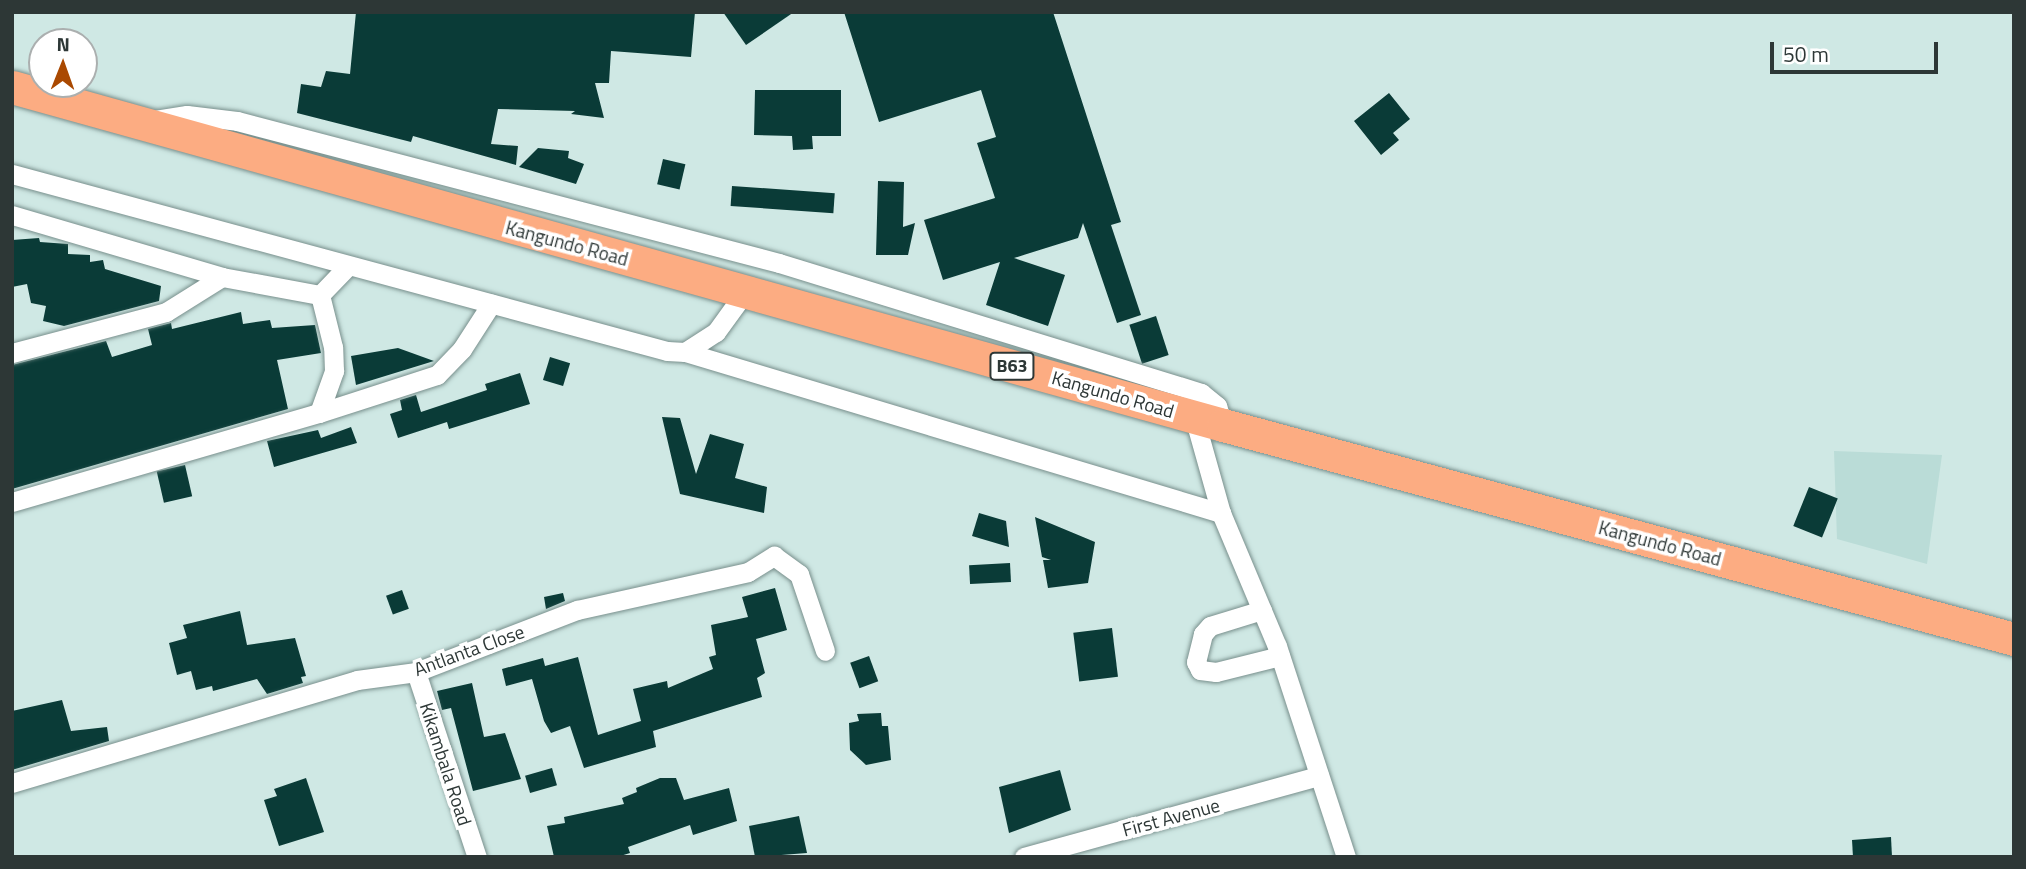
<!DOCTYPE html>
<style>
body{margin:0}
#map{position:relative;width:2026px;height:869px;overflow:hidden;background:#cfe8e4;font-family:"Titillium Web",sans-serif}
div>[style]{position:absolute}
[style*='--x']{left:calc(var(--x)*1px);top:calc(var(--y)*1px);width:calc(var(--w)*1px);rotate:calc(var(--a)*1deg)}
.built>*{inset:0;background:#badcd7}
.building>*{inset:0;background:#0a3b37;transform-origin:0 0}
.roads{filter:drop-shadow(0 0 2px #788f8c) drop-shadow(0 0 2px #788f8c)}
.minor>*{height:19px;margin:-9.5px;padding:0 9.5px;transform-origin:9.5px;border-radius:9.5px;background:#fff}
.trunk>*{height:33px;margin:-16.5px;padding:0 16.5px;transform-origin:16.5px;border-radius:16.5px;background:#fcac82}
span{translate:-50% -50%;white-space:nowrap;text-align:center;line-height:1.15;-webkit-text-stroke:7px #fff;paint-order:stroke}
.shield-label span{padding:2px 5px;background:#fff;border:2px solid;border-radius:5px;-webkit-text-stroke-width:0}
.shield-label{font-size:18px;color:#2d3736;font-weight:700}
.street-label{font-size:19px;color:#2d3736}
.frame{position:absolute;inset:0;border:14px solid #2d3736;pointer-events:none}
.north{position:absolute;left:28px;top:28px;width:70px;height:70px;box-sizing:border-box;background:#fff;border:2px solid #abafaf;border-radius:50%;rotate:1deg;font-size:19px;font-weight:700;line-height:28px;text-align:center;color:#2d3736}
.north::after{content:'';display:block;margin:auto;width:24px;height:32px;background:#aa4901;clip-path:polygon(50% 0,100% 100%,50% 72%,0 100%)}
.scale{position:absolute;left:1770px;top:42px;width:168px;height:32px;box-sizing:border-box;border:4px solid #2d3736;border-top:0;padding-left:9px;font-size:21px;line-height:24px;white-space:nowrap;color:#2d3736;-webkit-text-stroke:5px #fff;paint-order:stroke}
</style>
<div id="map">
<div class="built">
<div style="clip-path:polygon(1834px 451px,1942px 455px,1927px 564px,1837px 539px)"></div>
</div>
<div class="building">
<div style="clip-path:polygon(356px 12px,695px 12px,691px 57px,611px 51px,609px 83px,595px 83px,604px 118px,571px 114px,575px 111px,498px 109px,491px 144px,518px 146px,516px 165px,413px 136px,411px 142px,297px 113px,301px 84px,321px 87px,326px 71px,350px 74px)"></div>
<div style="clip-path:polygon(723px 12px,794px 12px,746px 45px)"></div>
<div style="clip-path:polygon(844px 12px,1053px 12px,1121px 222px,1111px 225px,1141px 315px,1117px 323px,1083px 223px,1078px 238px,1014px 258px,1065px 275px,1048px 326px,986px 305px,1000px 262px,943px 280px,924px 220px,995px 198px,977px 143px,996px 137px,981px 90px,879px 122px)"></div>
<div style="clip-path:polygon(755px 90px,841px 90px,841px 136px,812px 136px,813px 149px,793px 150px,792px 136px,754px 135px)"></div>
<div style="clip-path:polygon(1389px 93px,1410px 119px,1393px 133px,1399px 140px,1381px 155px,1354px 121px)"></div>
<div style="clip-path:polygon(538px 148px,569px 151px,568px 158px,584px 164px,576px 184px,519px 167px)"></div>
<div style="left:663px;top:159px;width:23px;height:26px;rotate:13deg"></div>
<div style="clip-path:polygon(878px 181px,904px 182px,903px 227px,915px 223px,908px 255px,876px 255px)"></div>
<div style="left:732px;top:186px;width:103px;height:20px;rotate:4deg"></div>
<div style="clip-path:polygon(39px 238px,40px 242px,68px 244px,68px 254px,90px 255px,90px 262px,103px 260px,105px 269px,161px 286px,159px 301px,64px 326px,43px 321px,46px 306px,31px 303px,27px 284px,12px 287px,12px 240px)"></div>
<div style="clip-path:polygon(241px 312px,243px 324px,270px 320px,272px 328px,315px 325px,321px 353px,277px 360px,288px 409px,12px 489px,12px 365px,106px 341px,112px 357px,152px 345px,148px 329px,171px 323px,172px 329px)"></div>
<div style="left:1156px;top:316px;width:41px;height:28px;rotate:72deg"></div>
<div style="clip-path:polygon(398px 348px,434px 361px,356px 385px,351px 356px)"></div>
<div style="left:550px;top:357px;width:21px;height:24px;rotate:17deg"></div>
<div style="clip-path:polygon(520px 373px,530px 404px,449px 429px,447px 422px,398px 438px,390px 414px,402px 410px,400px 400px,416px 395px,421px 412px,487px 390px,485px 384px)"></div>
<div style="clip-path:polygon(662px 417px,680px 418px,696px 474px,710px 434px,744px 444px,735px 478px,767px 487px,764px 513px,680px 494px)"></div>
<div style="clip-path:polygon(351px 427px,357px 443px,274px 467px,267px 441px,318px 430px,321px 438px)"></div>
<div style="left:185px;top:465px;width:32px;height:29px;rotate:77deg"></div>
<div style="left:1809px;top:487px;width:31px;height:42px;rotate:22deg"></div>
<div style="clip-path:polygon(979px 513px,1006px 521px,1009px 547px,972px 536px)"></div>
<div style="clip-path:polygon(1035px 517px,1095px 542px,1088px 583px,1048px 588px,1043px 560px,1051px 560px,1042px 557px)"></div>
<div style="left:1010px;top:563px;width:19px;height:41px;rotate:87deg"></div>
<div style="clip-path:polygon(775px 588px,787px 630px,756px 639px,765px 673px,757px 678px,762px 697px,653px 731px,656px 747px,584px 768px,570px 726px,551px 733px,544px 721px,532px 679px,506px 686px,502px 669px,543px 658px,545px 666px,578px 657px,598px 735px,641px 721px,633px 689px,667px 681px,668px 688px,713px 669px,709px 657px,716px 655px,711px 625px,748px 617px,742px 597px)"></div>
<div style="left:402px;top:590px;width:20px;height:17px;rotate:70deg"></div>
<div style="clip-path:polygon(563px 593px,565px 601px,546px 609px,544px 597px)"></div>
<div style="clip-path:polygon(240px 611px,247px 645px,295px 638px,306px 676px,301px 677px,303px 683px,267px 694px,257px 679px,213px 691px,212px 686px,196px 690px,191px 671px,177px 675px,169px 643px,187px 638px,183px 625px)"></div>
<div style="left:1112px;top:628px;width:49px;height:39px;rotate:83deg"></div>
<div style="left:869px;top:656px;width:27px;height:20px;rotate:70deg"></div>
<div style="clip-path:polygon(472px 683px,484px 737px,505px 733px,521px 779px,473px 791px,451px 708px,442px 710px,437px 691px)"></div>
<div style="clip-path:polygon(62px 700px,71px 731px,107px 727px,109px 741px,12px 770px,12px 711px)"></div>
<div style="clip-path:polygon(881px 713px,882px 726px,888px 726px,891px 760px,866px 765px,850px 750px,849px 723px,859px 721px,857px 714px)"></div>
<div style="left:552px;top:768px;width:18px;height:28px;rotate:74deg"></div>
<div style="clip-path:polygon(1060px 770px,1071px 810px,1009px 833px,999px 787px)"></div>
<div style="clip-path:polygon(306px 778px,324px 832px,279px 846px,264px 800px,277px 796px,274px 789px)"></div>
<div style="clip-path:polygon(660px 778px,676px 778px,684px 800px,729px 788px,737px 821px,693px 835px,690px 825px,628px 847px,630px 853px,617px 857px,554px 857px,547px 826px,565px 823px,564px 817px,624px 804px,622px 798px,637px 792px,636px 788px)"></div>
<div style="clip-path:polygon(799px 816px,807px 853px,755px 857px,749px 826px)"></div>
<div style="clip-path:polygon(1891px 837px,1892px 857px,1853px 857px,1852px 840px)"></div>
</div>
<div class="roads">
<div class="minor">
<div style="--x:155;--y:120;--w:32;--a:-9"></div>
<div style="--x:187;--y:115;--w:50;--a:6.8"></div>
<div style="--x:237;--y:121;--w:560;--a:14.68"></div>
<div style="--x:779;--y:263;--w:442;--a:17.1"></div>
<div style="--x:1201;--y:393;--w:21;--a:39"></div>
<div style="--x:1217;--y:406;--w:20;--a:72"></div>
<div style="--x:12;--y:174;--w:678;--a:15.12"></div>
<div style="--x:667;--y:351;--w:18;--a:3"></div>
<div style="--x:685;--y:352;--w:37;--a:-33"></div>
<div style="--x:716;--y:332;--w:49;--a:-54.1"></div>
<div style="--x:12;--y:215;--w:219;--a:16.4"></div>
<div style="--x:685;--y:352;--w:560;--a:16.72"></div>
<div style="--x:12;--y:353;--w:159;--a:-14.9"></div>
<div style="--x:166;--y:312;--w:66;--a:-32"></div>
<div style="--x:222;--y:277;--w:100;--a:10.4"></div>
<div style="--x:320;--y:295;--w:39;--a:-46"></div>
<div style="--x:319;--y:413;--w:124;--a:-17.9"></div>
<div style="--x:437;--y:375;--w:36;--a:-46"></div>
<div style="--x:462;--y:349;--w:54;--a:-57.2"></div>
<div style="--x:1194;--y:417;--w:100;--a:74.3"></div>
<div style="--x:1221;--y:513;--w:144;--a:67.2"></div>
<div style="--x:1277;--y:646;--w:222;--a:71.9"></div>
<div style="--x:12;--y:502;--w:320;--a:-16.2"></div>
<div style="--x:319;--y:413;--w:45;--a:-70.3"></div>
<div style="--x:334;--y:371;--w:24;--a:-92"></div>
<div style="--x:333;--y:347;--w:54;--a:-104"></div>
<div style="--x:1262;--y:610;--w:54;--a:162.9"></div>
<div style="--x:1210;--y:626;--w:11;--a:131"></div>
<div style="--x:1203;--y:634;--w:29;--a:104"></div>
<div style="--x:1196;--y:662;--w:9;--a:63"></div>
<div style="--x:1200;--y:670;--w:16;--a:7"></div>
<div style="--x:1216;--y:672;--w:66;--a:-14"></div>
<div style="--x:416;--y:672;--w:195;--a:71.8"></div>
<div style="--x:12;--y:783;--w:360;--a:-16.6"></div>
<div style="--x:357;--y:680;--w:60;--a:-7.7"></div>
<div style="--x:416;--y:672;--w:173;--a:-21.1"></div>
<div style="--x:577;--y:610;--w:175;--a:-12.5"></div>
<div style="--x:748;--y:572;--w:31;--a:-32"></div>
<div style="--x:774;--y:556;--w:31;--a:36"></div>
<div style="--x:799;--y:574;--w:81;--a:71.3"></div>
<div style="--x:1024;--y:857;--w:306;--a:-15.4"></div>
</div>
<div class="trunk">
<div style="--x:12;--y:87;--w:1257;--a:15.59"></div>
<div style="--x:1223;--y:425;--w:819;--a:15.14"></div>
</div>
</div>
<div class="shield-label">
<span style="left:1012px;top:366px">B63</span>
</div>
<div class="street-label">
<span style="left:567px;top:243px;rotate:15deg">Kangundo Road</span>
<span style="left:1113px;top:394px;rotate:16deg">Kangundo Road</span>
<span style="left:1660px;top:543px;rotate:15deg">Kangundo Road</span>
<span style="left:469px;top:650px;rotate:-20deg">Antlanta Close</span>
<span style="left:446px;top:764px;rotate:72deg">Kikambala Road</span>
<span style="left:1171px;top:817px;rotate:-15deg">First Avenue</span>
</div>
<div class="frame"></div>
<div class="north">N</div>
<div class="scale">50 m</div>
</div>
